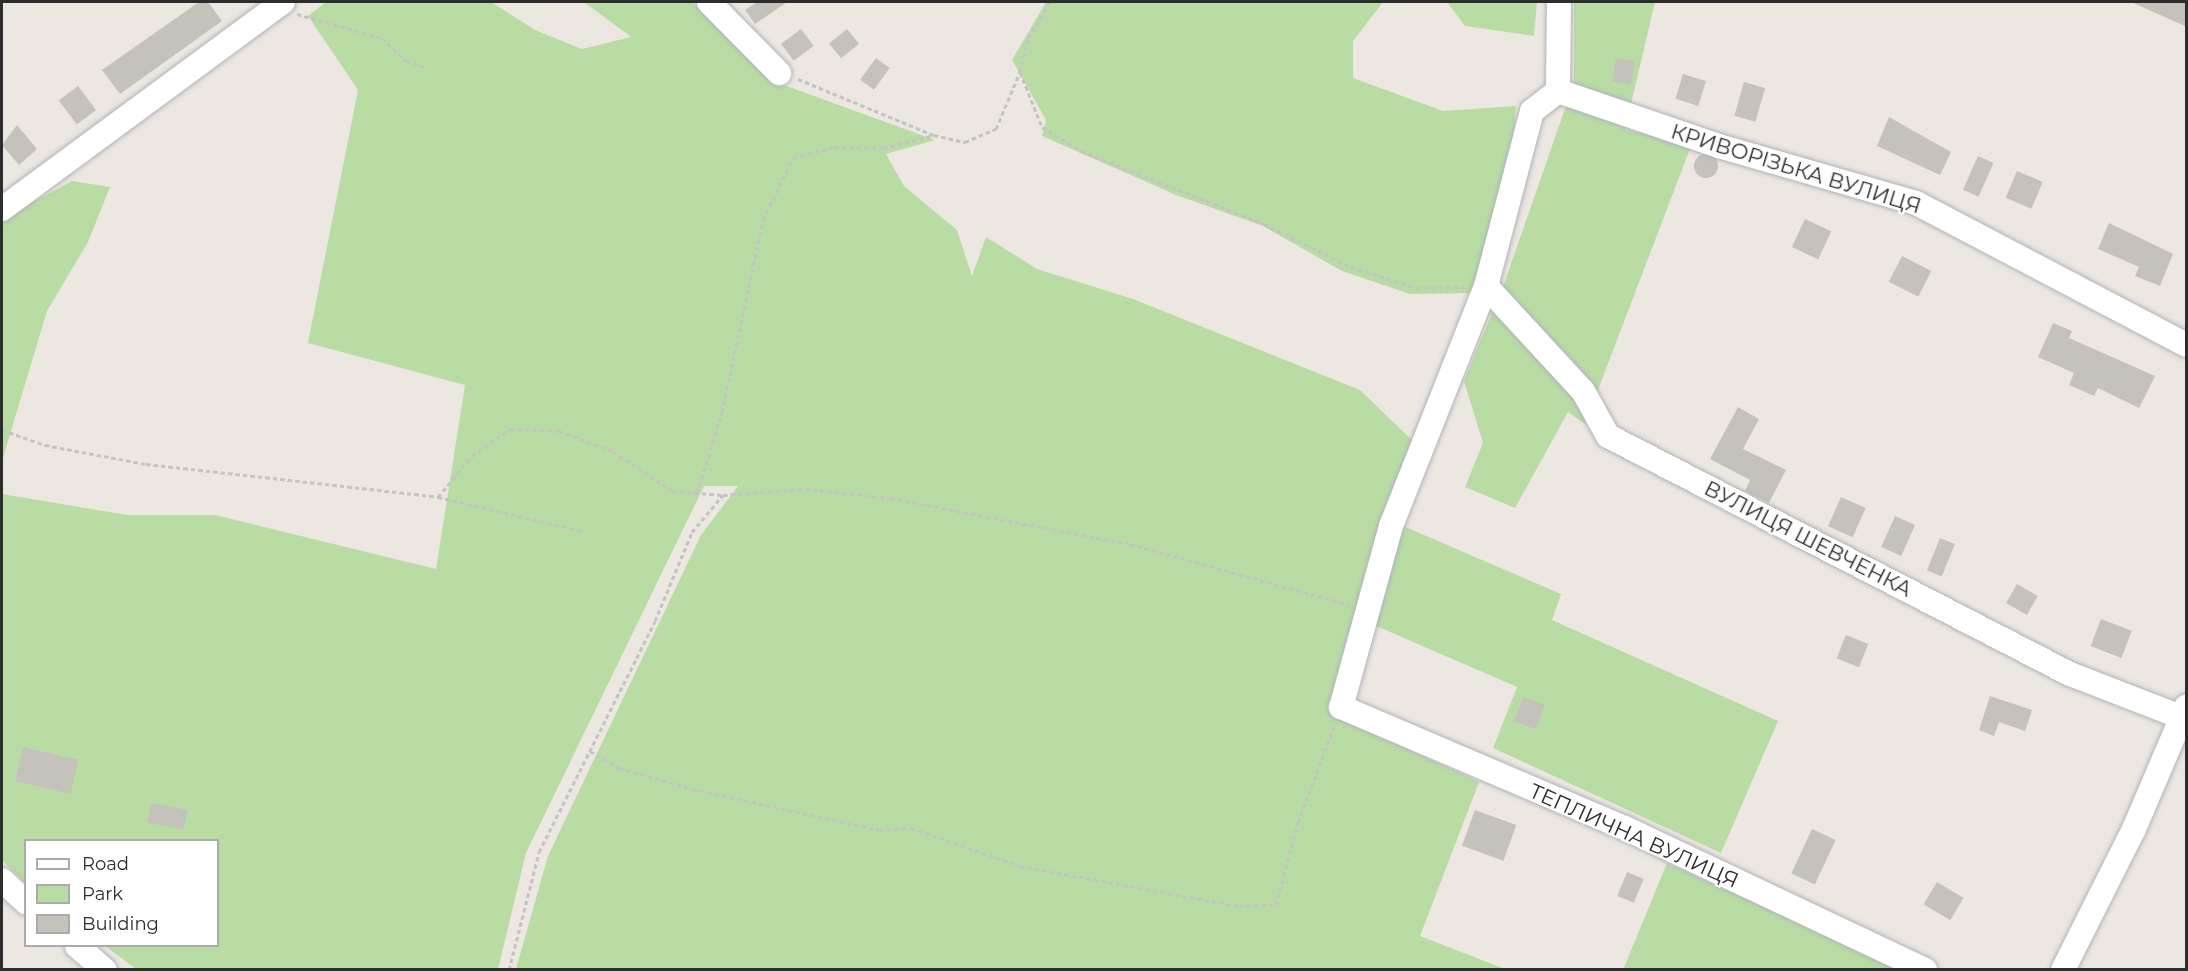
<!DOCTYPE html>
<meta charset="utf-8">
<style>
body{margin:0}
#map{position:relative;width:2188px;height:971px;overflow:hidden;background:#ece7e1;font-family:Montserrat,sans-serif}
div>[style]{position:absolute}
[style*='--x']{left:calc(var(--x)*1px);top:calc(var(--y)*1px);width:calc(var(--w)*1px);rotate:calc(var(--a)*1deg)}
.green>*{inset:0;background:#b9dca4}
.building>*{inset:0;background:#c5c2bc;transform-origin:0 0}
.round{border-radius:50%}
.path>*{height:3px;margin-top:-1.5px;transform-origin:0;background:repeating-linear-gradient(90deg,#c4c4c4 0 4.5px,transparent 0 7.5px)}
.roads{filter:drop-shadow(0 0 2px #b1b3bb) drop-shadow(0 0 2px #b1b3bb)}
.minor>*{height:24px;margin:-12px;padding:0 12px;transform-origin:12px;border-radius:12px;background:#fff}
span{translate:-50% -50%;white-space:nowrap;text-align:center;line-height:1.15;-webkit-text-stroke:4.5px #fff;paint-order:stroke}
.street-label{font-size:21px;color:#2d2d2d}
.frame{position:absolute;inset:0;border:3px solid #2d2d2d;pointer-events:none}
.legend{position:absolute;left:24px;top:839px;width:195px;height:108px;box-sizing:border-box;background:#fff;border:2px solid #ababab;margin:0;padding:8px 10px;list-style:none;font-size:18px;color:#2d2d2d}
.legend li{display:flex;align-items:center;gap:12px;height:30px}
.legend b{width:30px;border:2px solid #ababab}
</style>
<div id="map">
<div class="green">
<div style="clip-path:polygon(326px 2px,491px 2px,535px 30px,582px 49px,631px 37px,584px 2px,692px 2px,770px 80px,935px 140px,886px 154px,904px 186px,957px 230px,972px 276px,986px 237px,1037px 269px,1133px 299px,1360px 390px,1419px 447px,1387px 519px,1561px 594px,1552px 620px,1778px 721px,1721px 853px,1493px 748px,1517px 687px,1374px 625px,1347px 721px,1479px 782px,1420px 936px,1505px 969px,516px 969px,548px 856px,701px 535px,738px 486px,704px 486px,526px 853px,498px 969px,136px 969px,105px 946px,218px 946px,218px 840px,26px 840px,25px 883px,2px 860px,2px 494px,127px 515px,215px 515px,436px 569px,465px 385px,308px 343px,358px 90px,308px 16px)"></div>
<div style="clip-path:polygon(1046px 2px,1383px 2px,1353px 41px,1353px 78px,1443px 111px,1516px 106px,1511px 166px,1479px 293px,1410px 294px,1342px 271px,1263px 226px,1176px 195px,1042px 136px,1046px 120px,1012px 60px)"></div>
<div style="clip-path:polygon(1447px 2px,1537px 2px,1534px 36px,1465px 26px)"></div>
<div style="clip-path:polygon(1574px 2px,1655px 2px,1625px 129px,1691px 146px,1585px 424px,1568px 412px,1515px 508px,1465px 487px,1483px 443px,1464px 381px,1504px 284px,1574px 83px)"></div>
<div style="clip-path:polygon(72px 181px,110px 187px,88px 242px,47px 311px,2px 461px,2px 219px)"></div>
<div style="clip-path:polygon(1667px 863px,1901px 969px,1623px 970px)"></div>
</div>
<div class="building">
<div style="clip-path:polygon(199px 2px,208px 2px,222px 21px,120px 94px,102px 70px)"></div>
<div style="clip-path:polygon(757px 2px,787px 2px,755px 24px,745px 10px)"></div>
<div style="clip-path:polygon(2131px 2px,2187px 2px,2187px 27px)"></div>
<div style="left:801px;top:29px;width:21px;height:25px;rotate:53deg"></div>
<div style="left:847px;top:29px;width:19px;height:23px;rotate:51deg"></div>
<div style="left:876px;top:58px;width:17px;height:27px;rotate:36deg"></div>
<div style="left:1616px;top:58px;width:19px;height:24px;rotate:9deg"></div>
<div style="left:1683px;top:74px;width:24px;height:26px;rotate:17deg"></div>
<div style="left:1744px;top:82px;width:22px;height:35px;rotate:16deg"></div>
<div style="left:78px;top:86px;width:30px;height:24px;rotate:53deg"></div>
<div style="clip-path:polygon(1889px 117px,1951px 152px,1940px 175px,1877px 146px)"></div>
<div style="clip-path:polygon(17px 125px,37px 149px,19px 165px,2px 145px)"></div>
<div class="round" style="left:1694px;top:154px;width:24px;height:24px"></div>
<div style="left:1978px;top:156px;width:17px;height:37px;rotate:24deg"></div>
<div style="left:2017px;top:171px;width:28px;height:29px;rotate:23deg"></div>
<div style="left:1805px;top:219px;width:29px;height:31px;rotate:25deg"></div>
<div style="clip-path:polygon(2109px 223px,2173px 254px,2160px 286px,2135px 276px,2139px 267px,2098px 249px)"></div>
<div style="left:1902px;top:256px;width:33px;height:29px;rotate:27deg"></div>
<div style="clip-path:polygon(2053px 323px,2072px 331px,2069px 338px,2155px 376px,2139px 408px,2098px 388px,2094px 396px,2069px 385px,2074px 373px,2038px 357px)"></div>
<div style="clip-path:polygon(1738px 407px,1759px 419px,1743px 449px,1786px 470px,1769px 503px,1745px 491px,1750px 480px,1710px 459px)"></div>
<div style="left:1841px;top:497px;width:27px;height:32px;rotate:24deg"></div>
<div style="left:1895px;top:516px;width:22px;height:34px;rotate:24deg"></div>
<div style="left:1940px;top:538px;width:16px;height:35px;rotate:22deg"></div>
<div style="left:2017px;top:584px;width:24px;height:22px;rotate:30deg"></div>
<div style="left:2101px;top:619px;width:33px;height:29px;rotate:21deg"></div>
<div style="left:1846px;top:635px;width:24px;height:25px;rotate:22deg"></div>
<div style="clip-path:polygon(1990px 696px,2032px 710px,2025px 731px,1999px 722px,1994px 736px,1979px 730px)"></div>
<div style="left:1523px;top:697px;width:23px;height:26px;rotate:20deg"></div>
<div style="left:23px;top:747px;width:57px;height:35px;rotate:13deg"></div>
<div style="left:151px;top:803px;width:37px;height:20px;rotate:11deg"></div>
<div style="left:1475px;top:810px;width:44px;height:38px;rotate:20deg"></div>
<div style="left:1812px;top:829px;width:26px;height:49px;rotate:25deg"></div>
<div style="left:1627px;top:872px;width:18px;height:26px;rotate:22deg"></div>
<div style="left:1937px;top:882px;width:31px;height:26px;rotate:31deg"></div>
</div>
<div class="path">
<div style="--x:1050;--y:2;--w:43;--a:120.7"></div>
<div style="--x:1028;--y:39;--w:34;--a:104"></div>
<div style="--x:1020;--y:72;--w:59;--a:68.2"></div>
<div style="--x:1042;--y:127;--w:46;--a:31.6"></div>
<div style="--x:1081;--y:151;--w:197;--a:21.7"></div>
<div style="--x:1264;--y:224;--w:97;--a:26.3"></div>
<div style="--x:1351;--y:267;--w:68;--a:17.9"></div>
<div style="--x:1416;--y:288;--w:50;--a:-1.1"></div>
<div style="--x:297;--y:14;--w:88;--a:15.8"></div>
<div style="--x:382;--y:38;--w:33;--a:44"></div>
<div style="--x:406;--y:61;--w:19;--a:18"></div>
<div style="--x:798;--y:79;--w:147;--a:22.4"></div>
<div style="--x:934;--y:135;--w:32;--a:13"></div>
<div style="--x:965;--y:142;--w:34;--a:-23"></div>
<div style="--x:996;--y:129;--w:62;--a:-67.2"></div>
<div style="--x:2;--y:430;--w:46;--a:19.2"></div>
<div style="--x:45;--y:445;--w:103;--a:10.7"></div>
<div style="--x:146;--y:464;--w:294;--a:6.4"></div>
<div style="--x:438;--y:497;--w:53;--a:-50.3"></div>
<div style="--x:472;--y:456;--w:47;--a:-35.4"></div>
<div style="--x:510;--y:429;--w:49;--a:2.3"></div>
<div style="--x:559;--y:431;--w:58;--a:20.3"></div>
<div style="--x:613;--y:451;--w:71;--a:34.1"></div>
<div style="--x:672;--y:491;--w:51;--a:4.5"></div>
<div style="--x:697;--y:493;--w:85;--a:-72.8"></div>
<div style="--x:722;--y:412;--w:196;--a:-77.9"></div>
<div style="--x:763;--y:220;--w:69;--a:-64.2"></div>
<div style="--x:793;--y:158;--w:42;--a:-15"></div>
<div style="--x:834;--y:147;--w:49;--a:1.2"></div>
<div style="--x:883;--y:148;--w:53;--a:-14.3"></div>
<div style="--x:438;--y:497;--w:147;--a:13.4"></div>
<div style="--x:590;--y:751;--w:34;--a:30"></div>
<div style="--x:619;--y:768;--w:77;--a:15.8"></div>
<div style="--x:693;--y:789;--w:190;--a:12.4"></div>
<div style="--x:879;--y:830;--w:32;--a:-4"></div>
<div style="--x:911;--y:828;--w:115;--a:19.2"></div>
<div style="--x:1020;--y:866;--w:223;--a:10.4"></div>
<div style="--x:1239;--y:906;--w:37;--a:-2"></div>
<div style="--x:1276;--y:905;--w:86;--a:-75.2"></div>
<div style="--x:1298;--y:822;--w:105;--a:-69.3"></div>
<div style="--x:509;--y:970;--w:122;--a:-75.7"></div>
<div style="--x:539;--y:852;--w:258;--a:-63.3"></div>
<div style="--x:655;--y:621;--w:96;--a:-67.4"></div>
<div style="--x:692;--y:532;--w:48;--a:-50"></div>
<div style="--x:723;--y:495;--w:82;--a:-4.2"></div>
<div style="--x:805;--y:489;--w:85;--a:6"></div>
<div style="--x:890;--y:498;--w:244;--a:10.9"></div>
<div style="--x:1130;--y:544;--w:228;--a:15.5"></div>
</div>
<div class="roads">
<div class="minor">
<div style="--x:709;--y:2;--w:100;--a:45.4"></div>
<div style="--x:1558;--y:91;--w:33;--a:142"></div>
<div style="--x:1532;--y:111;--w:181;--a:104.7"></div>
<div style="--x:1486;--y:286;--w:258;--a:111.6"></div>
<div style="--x:1391;--y:526;--w:188;--a:105.4"></div>
<div style="--x:1341;--y:707;--w:309;--a:23.1"></div>
<div style="--x:1625;--y:828;--w:332;--a:25.3"></div>
<div style="--x:1558;--y:91;--w:170;--a:18.9"></div>
<div style="--x:1719;--y:146;--w:205;--a:16.1"></div>
<div style="--x:1916;--y:203;--w:305;--a:27.7"></div>
<div style="--x:1558;--y:91;--w:89;--a:-89.4"></div>
<div style="--x:2;--y:209;--w:349;--a:-36.4"></div>
<div style="--x:1486;--y:286;--w:143;--a:47.3"></div>
<div style="--x:1583;--y:391;--w:51;--a:60.9"></div>
<div style="--x:1608;--y:436;--w:520;--a:27.26"></div>
<div style="--x:2070;--y:674;--w:124;--a:21.2"></div>
<div style="--x:2;--y:880;--w:33;--a:43"></div>
<div style="--x:77;--y:946;--w:37;--a:41"></div>
<div style="--x:2063;--y:970;--w:158;--a:-63.3"></div>
<div style="--x:2134;--y:829;--w:133;--a:-66.9"></div>
</div>
</div>
<div class="street-label">
<span style="left:1796px;top:169px;rotate:17deg">КРИВОРІЗЬКА ВУЛИЦЯ</span>
<span style="left:1808px;top:539px;rotate:27deg">ВУЛИЦЯ ШЕВЧЕНКА</span>
<span style="left:1634px;top:836px;rotate:24deg">ТЕПЛИЧНА ВУЛИЦЯ</span>
</div>
<div class="frame"></div>
<ul class="legend">
<li><b style="height:8px;background:#fff"></b>Road</li>
<li><b style="height:16px;background:#b9dca4"></b>Park</li>
<li><b style="height:16px;background:#c5c2bc"></b>Building</li>
</ul>
</div>
